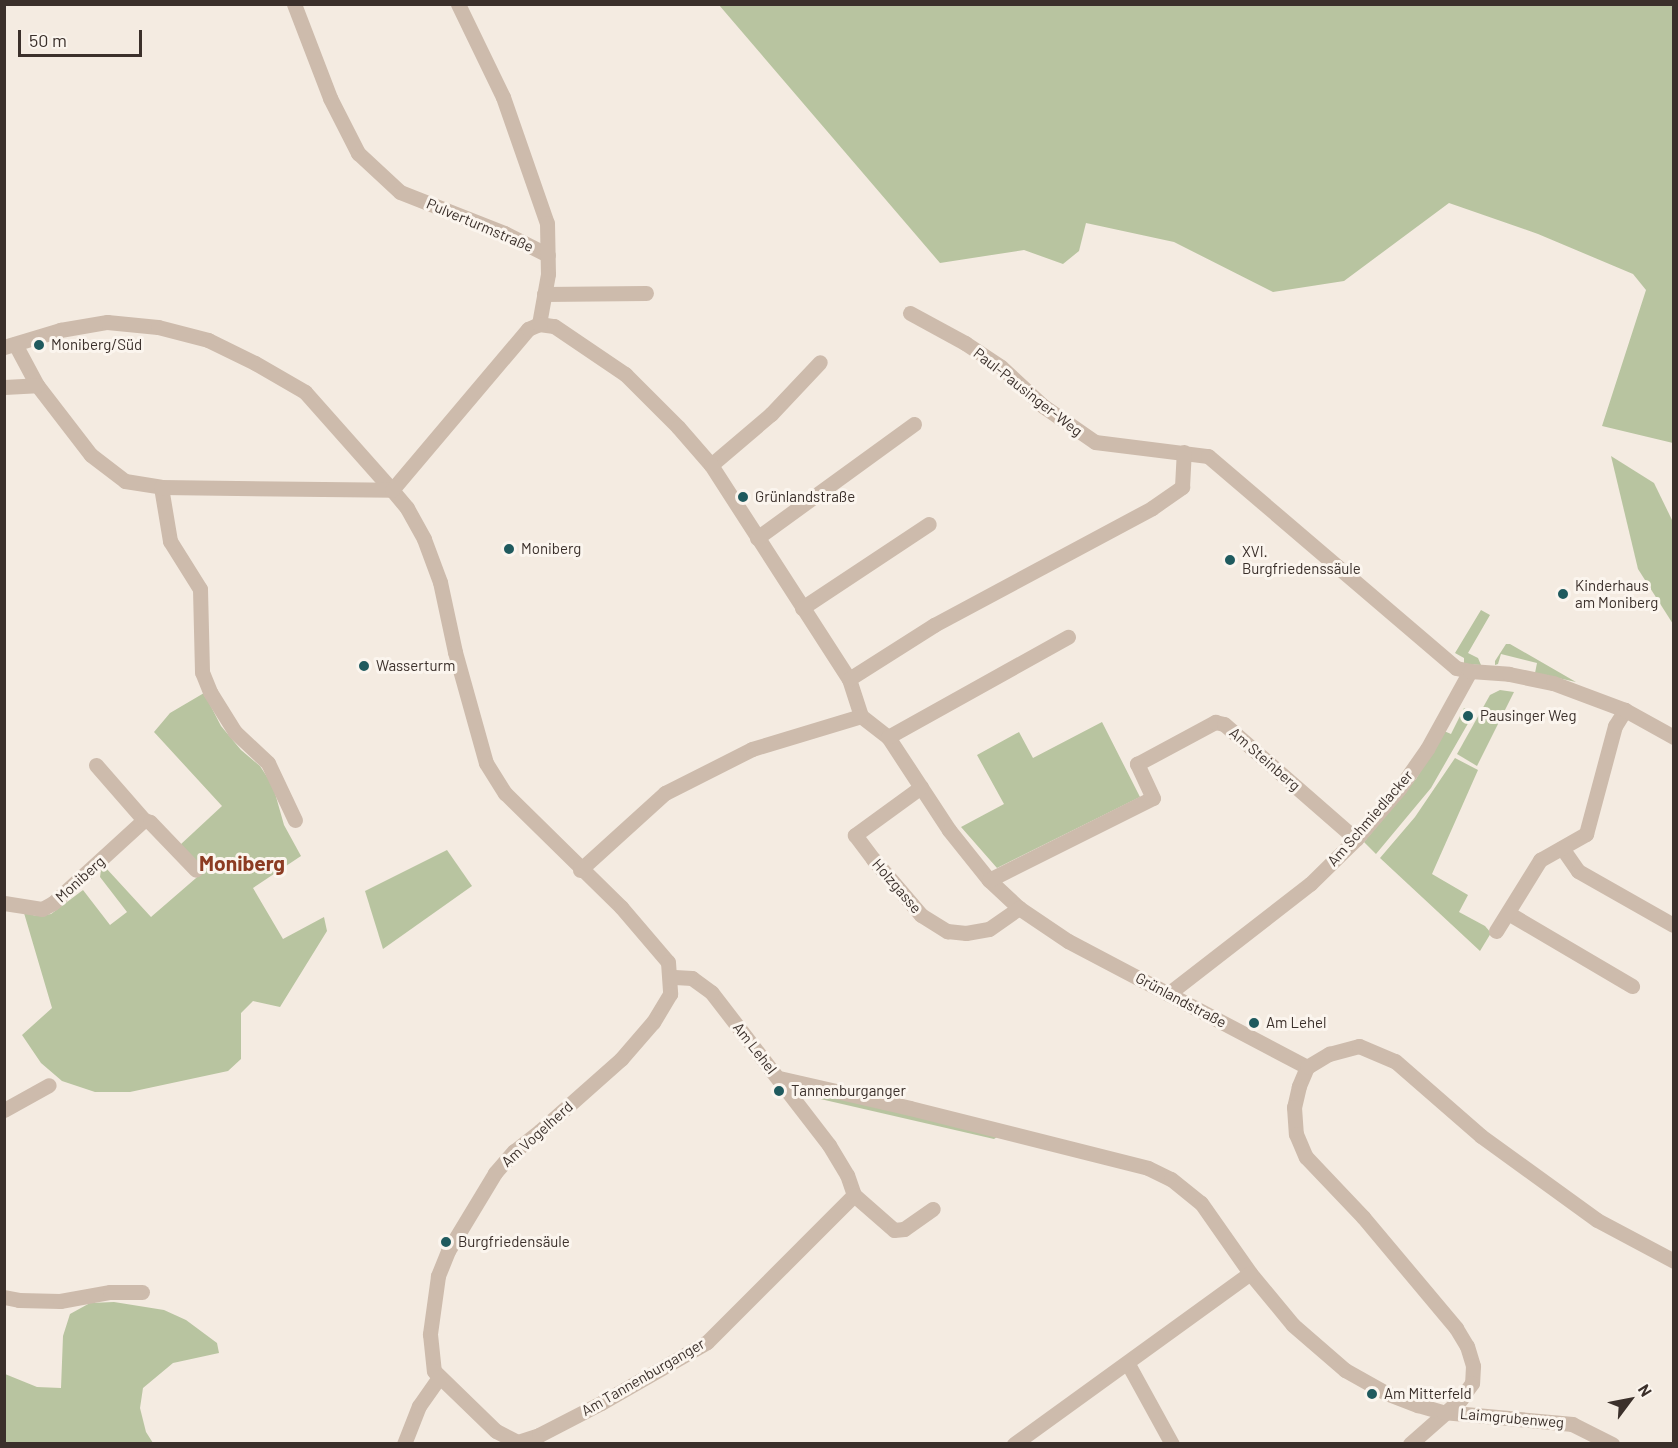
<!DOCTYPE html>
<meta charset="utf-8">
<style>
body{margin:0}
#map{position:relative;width:1678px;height:1448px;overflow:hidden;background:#f4ebe1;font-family:Barlow,sans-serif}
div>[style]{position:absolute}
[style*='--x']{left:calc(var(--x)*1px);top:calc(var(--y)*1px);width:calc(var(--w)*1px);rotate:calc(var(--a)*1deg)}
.green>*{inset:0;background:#b8c4a0}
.street>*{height:15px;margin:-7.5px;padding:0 7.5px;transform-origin:7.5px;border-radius:7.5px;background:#cdbbac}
.dots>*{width:16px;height:16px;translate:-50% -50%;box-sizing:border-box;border:3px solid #fbf5ee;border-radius:50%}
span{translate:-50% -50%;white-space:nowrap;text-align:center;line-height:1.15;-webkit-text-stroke:6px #fbf5ee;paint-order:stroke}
.street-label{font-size:15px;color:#3b302b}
.poi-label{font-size:15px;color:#3b302b}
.left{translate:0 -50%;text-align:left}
.district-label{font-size:21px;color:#8c3b22;font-weight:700}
.frame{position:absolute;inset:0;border:6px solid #3b302b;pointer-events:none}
.north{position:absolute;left:1600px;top:1370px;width:60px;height:60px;-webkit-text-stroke:4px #fbf5ee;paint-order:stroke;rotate:58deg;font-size:16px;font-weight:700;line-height:24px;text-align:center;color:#3b302b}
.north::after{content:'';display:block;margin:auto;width:21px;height:27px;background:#3b302b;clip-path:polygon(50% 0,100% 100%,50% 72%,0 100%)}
.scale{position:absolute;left:18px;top:30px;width:124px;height:27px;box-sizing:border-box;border:3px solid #3b302b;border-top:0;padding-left:8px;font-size:18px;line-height:21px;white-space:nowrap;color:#3b302b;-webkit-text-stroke:4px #fbf5ee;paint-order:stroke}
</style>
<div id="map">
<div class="green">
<div style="clip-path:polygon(719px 5px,1673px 5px,1673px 443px,1602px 426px,1646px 290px,1633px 274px,1538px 234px,1449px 203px,1344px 281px,1273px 292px,1174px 242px,1086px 223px,1079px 251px,1063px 264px,1024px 250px,940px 263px)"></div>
<div style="clip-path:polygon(1611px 456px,1654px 483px,1673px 522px,1673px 624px,1638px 569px)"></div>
<div style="clip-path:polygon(1481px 610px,1490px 615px,1468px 653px,1478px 658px,1481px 665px,1464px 664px,1464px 658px,1455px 653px)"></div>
<div style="clip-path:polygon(1506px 644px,1510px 644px,1576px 682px,1535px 673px,1537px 663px,1501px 654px,1498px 664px,1495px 665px,1495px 661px)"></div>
<div style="clip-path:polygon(1500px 690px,1514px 692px,1477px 766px,1457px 754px,1490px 695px)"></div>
<div style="clip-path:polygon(204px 693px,221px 726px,241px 750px,260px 766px,273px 786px,284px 825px,301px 856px,253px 888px,283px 939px,324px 917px,327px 931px,280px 1007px,253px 1001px,241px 1013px,241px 1059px,228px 1071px,130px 1092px,95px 1092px,62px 1081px,41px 1063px,22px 1035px,52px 1008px,24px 913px,37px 916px,51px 914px,83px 890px,110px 925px,127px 912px,100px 877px,101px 870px,106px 868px,151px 917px,203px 872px,180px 845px,222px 806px,154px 732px,170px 713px)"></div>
<div style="clip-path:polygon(1464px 708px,1474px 713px,1431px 788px,1376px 854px,1364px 842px,1416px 779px,1444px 731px,1451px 734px)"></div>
<div style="clip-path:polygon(1102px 722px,1140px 797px,997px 868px,961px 827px,1004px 804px,977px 755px,1019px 732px,1033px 758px)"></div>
<div style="clip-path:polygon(1455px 758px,1478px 770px,1432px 874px,1468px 895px,1459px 912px,1485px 926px,1491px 933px,1480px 951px,1380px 858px,1415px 817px)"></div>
<div style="clip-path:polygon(447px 850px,472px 886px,383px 949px,365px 891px)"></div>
<div style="clip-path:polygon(808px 1090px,1000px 1135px,994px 1139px,803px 1095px)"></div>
<div style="clip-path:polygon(114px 1302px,164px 1310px,186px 1320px,217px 1343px,219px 1353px,173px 1363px,143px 1388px,140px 1408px,146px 1432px,153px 1443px,5px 1443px,5px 1374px,37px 1387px,61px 1388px,63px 1336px,70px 1314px,90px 1303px)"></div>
</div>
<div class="street">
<div style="--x:294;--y:4;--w:101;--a:69"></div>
<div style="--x:330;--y:98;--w:62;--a:63"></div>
<div style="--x:358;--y:153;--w:57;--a:42.9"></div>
<div style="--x:400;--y:192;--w:112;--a:21.5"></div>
<div style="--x:504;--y:233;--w:49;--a:26.6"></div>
<div style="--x:458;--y:4;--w:103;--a:64.2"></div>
<div style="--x:503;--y:97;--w:133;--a:70.8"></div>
<div style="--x:547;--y:223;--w:51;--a:88.9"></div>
<div style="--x:548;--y:274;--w:51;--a:100.2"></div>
<div style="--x:544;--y:294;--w:102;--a:-0.6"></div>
<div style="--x:910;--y:313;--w:63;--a:28.6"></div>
<div style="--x:965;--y:343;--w:43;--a:33.7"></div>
<div style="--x:1001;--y:367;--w:57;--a:42.9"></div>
<div style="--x:1043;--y:406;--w:63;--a:34.7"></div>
<div style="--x:1095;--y:442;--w:114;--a:7.1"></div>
<div style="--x:1208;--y:456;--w:326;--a:40.5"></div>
<div style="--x:1456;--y:668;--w:14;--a:12"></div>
<div style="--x:15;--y:344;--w:47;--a:61.8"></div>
<div style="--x:37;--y:385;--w:88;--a:52.4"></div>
<div style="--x:91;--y:455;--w:43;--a:37.4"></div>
<div style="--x:125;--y:481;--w:36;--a:9"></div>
<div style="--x:161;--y:487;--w:55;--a:80.5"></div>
<div style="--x:170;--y:541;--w:57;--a:58"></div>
<div style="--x:200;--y:589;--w:83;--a:88.6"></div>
<div style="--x:202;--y:672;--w:22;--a:68"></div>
<div style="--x:210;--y:692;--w:47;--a:58"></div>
<div style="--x:235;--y:732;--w:45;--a:43.2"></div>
<div style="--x:268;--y:763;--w:63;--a:64.7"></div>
<div style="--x:4;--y:347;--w:59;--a:-16.9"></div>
<div style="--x:60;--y:330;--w:48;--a:-9.7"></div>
<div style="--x:107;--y:322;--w:51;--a:5.6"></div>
<div style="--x:158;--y:327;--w:52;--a:14.6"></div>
<div style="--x:208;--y:340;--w:52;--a:26.1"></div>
<div style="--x:255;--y:363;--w:58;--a:30.1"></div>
<div style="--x:305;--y:392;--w:131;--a:48.4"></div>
<div style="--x:392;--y:490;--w:23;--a:50"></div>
<div style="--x:407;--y:508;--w:35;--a:61"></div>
<div style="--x:424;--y:539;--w:46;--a:69.6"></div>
<div style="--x:440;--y:582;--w:72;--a:77.9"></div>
<div style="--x:455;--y:652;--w:115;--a:74.4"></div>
<div style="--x:486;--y:763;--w:36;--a:58"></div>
<div style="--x:505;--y:793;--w:163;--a:44.5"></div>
<div style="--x:621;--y:907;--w:72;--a:49.5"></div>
<div style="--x:668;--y:962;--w:32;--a:86"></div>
<div style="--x:670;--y:994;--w:33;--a:121"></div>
<div style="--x:653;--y:1022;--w:49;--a:130.9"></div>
<div style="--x:621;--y:1059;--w:108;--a:138.4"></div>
<div style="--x:540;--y:1131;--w:33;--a:142"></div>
<div style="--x:514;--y:1151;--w:29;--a:131"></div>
<div style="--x:495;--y:1173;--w:91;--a:121.1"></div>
<div style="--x:448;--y:1251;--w:27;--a:112"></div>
<div style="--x:438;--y:1276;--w:59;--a:97.9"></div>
<div style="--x:430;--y:1334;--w:37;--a:84"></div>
<div style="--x:434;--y:1371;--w:86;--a:44.1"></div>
<div style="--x:496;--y:1431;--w:25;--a:27"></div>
<div style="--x:518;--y:1442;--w:22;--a:-18"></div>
<div style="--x:539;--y:1435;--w:70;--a:-27.3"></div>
<div style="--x:601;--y:1403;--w:122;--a:-29.9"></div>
<div style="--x:707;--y:1342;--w:208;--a:-45"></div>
<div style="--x:854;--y:1195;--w:21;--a:-109"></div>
<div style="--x:847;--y:1175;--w:35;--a:-121"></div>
<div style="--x:829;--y:1145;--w:193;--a:-127.6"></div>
<div style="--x:711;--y:992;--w:24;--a:-144"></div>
<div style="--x:692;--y:978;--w:22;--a:-177"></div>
<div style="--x:4;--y:387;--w:33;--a:-3"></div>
<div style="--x:711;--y:465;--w:79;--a:-40.4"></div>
<div style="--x:771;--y:414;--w:71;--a:-46.7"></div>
<div style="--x:161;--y:487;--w:231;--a:0.7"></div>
<div style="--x:392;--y:490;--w:211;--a:-49.8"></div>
<div style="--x:528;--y:329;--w:12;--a:-24"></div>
<div style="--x:539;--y:324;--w:15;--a:8"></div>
<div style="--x:554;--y:326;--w:86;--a:34.1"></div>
<div style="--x:625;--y:374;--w:75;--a:45"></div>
<div style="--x:678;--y:427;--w:50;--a:49"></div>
<div style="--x:711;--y:465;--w:255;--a:57.2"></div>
<div style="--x:849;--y:679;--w:39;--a:72"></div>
<div style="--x:861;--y:716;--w:34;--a:38"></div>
<div style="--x:888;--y:737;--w:111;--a:56.7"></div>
<div style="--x:949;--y:830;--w:64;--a:51.3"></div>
<div style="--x:989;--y:880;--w:41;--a:43"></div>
<div style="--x:1019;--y:908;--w:59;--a:34"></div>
<div style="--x:1068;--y:941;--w:270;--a:27.8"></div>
<div style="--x:757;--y:538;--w:194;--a:-36"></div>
<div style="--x:802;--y:608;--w:152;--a:-33.5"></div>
<div style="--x:849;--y:679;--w:101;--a:-32.4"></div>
<div style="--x:934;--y:625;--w:247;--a:-28.2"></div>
<div style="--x:1152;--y:508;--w:37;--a:-35"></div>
<div style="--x:1182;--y:487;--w:35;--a:-87"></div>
<div style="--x:888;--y:737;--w:206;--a:-29.1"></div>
<div style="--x:96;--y:765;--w:73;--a:48.9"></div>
<div style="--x:921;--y:787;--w:82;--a:144"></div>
<div style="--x:855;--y:835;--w:30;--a:53"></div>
<div style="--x:873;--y:859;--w:74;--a:49.4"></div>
<div style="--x:921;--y:915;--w:31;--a:32"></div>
<div style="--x:947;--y:931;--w:19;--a:6"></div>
<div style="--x:966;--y:933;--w:23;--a:-10"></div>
<div style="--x:989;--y:929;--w:37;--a:-35"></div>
<div style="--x:1562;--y:848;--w:28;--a:55"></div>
<div style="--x:1578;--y:871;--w:109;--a:29.6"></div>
<div style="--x:580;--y:870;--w:115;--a:-42.2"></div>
<div style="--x:665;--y:793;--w:97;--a:-26.8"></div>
<div style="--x:752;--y:749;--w:114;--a:-16.8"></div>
<div style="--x:989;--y:880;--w:183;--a:-26.6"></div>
<div style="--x:1153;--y:798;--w:38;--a:-115"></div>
<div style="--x:1137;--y:764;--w:89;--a:-28.3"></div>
<div style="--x:1215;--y:722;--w:9;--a:13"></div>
<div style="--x:1224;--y:724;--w:175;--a:41.1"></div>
<div style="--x:4;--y:903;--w:38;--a:9"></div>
<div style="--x:42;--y:909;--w:13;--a:-29"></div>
<div style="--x:53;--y:903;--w:123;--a:-42.4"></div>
<div style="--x:144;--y:820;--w:6;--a:18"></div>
<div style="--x:150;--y:822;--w:66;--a:46.2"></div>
<div style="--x:1508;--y:913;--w:144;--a:30.5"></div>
<div style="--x:1496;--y:931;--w:84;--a:-58.2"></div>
<div style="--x:1540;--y:860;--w:53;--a:-29.5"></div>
<div style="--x:1586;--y:834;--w:112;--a:-75"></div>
<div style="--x:1615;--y:726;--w:19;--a:-58"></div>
<div style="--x:1168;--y:994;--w:180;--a:-37.8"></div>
<div style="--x:1310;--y:884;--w:64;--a:-44.4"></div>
<div style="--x:1356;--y:839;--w:66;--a:-49.3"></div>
<div style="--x:1399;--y:789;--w:49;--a:-55"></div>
<div style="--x:1427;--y:749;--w:89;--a:-61.1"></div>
<div style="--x:1470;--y:671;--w:39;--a:4"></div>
<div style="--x:1509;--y:674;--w:45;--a:11.6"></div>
<div style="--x:1553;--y:683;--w:77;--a:20.6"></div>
<div style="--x:1625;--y:710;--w:56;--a:28.9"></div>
<div style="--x:1307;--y:1067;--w:21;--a:113"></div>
<div style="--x:1299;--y:1086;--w:22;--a:103"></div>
<div style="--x:1294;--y:1107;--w:27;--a:86"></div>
<div style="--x:1296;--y:1134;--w:25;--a:67"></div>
<div style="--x:1306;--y:1157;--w:83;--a:46.5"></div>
<div style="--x:1363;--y:1217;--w:145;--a:50"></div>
<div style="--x:1456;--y:1328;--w:21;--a:59"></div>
<div style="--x:1467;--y:1346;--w:21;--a:73"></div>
<div style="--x:1473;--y:1366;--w:17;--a:93"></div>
<div style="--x:1472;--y:1383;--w:19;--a:125"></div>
<div style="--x:1461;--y:1399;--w:68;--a:138.6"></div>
<div style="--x:1307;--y:1067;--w:26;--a:-31"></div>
<div style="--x:1329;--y:1054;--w:31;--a:-15"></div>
<div style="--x:1359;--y:1046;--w:39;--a:23"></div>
<div style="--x:1395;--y:1061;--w:114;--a:41.1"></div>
<div style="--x:1481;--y:1136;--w:143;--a:35.9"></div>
<div style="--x:1597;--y:1220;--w:87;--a:28"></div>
<div style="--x:779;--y:1078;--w:134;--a:12.9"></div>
<div style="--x:910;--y:1108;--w:245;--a:14.1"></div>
<div style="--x:1148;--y:1168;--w:25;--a:26"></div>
<div style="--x:1171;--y:1179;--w:38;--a:39"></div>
<div style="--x:1201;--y:1203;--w:85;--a:55"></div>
<div style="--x:1250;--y:1273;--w:67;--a:50.4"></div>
<div style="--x:1293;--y:1325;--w:69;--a:40.9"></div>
<div style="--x:1345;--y:1370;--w:47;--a:29.3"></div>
<div style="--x:1386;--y:1393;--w:34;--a:21"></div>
<div style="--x:1418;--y:1405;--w:26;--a:16"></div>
<div style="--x:1443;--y:1412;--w:130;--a:5.3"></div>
<div style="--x:1572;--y:1424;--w:45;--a:26.6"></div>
<div style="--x:4;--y:1110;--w:51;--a:-29.1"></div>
<div style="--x:854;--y:1195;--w:53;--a:41.2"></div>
<div style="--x:894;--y:1230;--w:10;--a:-6"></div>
<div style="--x:904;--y:1229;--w:35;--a:-35"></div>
<div style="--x:4;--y:1297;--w:15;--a:11"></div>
<div style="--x:19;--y:1300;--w:41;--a:1.4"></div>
<div style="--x:60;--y:1301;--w:51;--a:-10.2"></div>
<div style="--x:110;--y:1292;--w:32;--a:0"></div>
<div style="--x:1128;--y:1364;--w:91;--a:61.2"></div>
<div style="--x:404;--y:1444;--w:41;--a:-68.5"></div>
<div style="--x:419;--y:1406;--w:35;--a:-55"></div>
<div style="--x:1014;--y:1444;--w:291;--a:-35.9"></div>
</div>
<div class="dots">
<div style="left:39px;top:345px;background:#1f5a5e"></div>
<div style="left:743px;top:497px;background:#1f5a5e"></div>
<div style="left:509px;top:549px;background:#1f5a5e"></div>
<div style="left:1230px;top:560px;background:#1f5a5e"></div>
<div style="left:1563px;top:594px;background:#1f5a5e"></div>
<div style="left:364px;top:666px;background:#1f5a5e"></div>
<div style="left:1468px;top:716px;background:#1f5a5e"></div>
<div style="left:1254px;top:1023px;background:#1f5a5e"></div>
<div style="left:779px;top:1091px;background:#1f5a5e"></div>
<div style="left:446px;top:1242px;background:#1f5a5e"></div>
<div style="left:1372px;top:1394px;background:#1f5a5e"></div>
</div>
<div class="street-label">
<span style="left:480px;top:225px;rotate:23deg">Pulverturmstraße</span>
<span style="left:1028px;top:392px;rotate:38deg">Paul-Pausinger-Weg</span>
<span style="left:1265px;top:759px;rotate:41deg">Am Steinberg</span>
<span style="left:1370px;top:818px;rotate:-49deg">Am Schmiedlacker</span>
<span style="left:80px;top:879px;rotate:-42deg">Moniberg</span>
<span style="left:897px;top:886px;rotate:49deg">Holzgasse</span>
<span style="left:1181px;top:1000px;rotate:28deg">Grünlandstraße</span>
<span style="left:755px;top:1048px;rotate:52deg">Am Lehel</span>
<span style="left:537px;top:1134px;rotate:-42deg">Am Vogelherd</span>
<span style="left:643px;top:1377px;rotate:-30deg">Am Tannenburganger</span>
<span style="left:1512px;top:1418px;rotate:5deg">Laimgrubenweg</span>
</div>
<div class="poi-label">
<span class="left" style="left:51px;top:345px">Moniberg/Süd</span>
<span class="left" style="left:755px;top:497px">Grünlandstraße</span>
<span class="left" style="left:521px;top:549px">Moniberg</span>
<span class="left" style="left:1242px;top:560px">XVI.<br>Burgfriedenssäule</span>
<span class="left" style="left:1575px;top:594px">Kinderhaus<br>am Moniberg</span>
<span class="left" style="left:376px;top:666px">Wasserturm</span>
<span class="left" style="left:1480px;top:716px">Pausinger Weg</span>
<span class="left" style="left:1266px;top:1023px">Am Lehel</span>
<span class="left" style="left:791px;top:1091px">Tannenburganger</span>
<span class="left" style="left:458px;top:1242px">Burgfriedensäule</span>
<span class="left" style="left:1384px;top:1394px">Am Mitterfeld</span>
</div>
<div class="district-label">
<span style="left:242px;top:863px">Moniberg</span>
</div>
<div class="frame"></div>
<div class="north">N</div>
<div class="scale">50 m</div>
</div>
